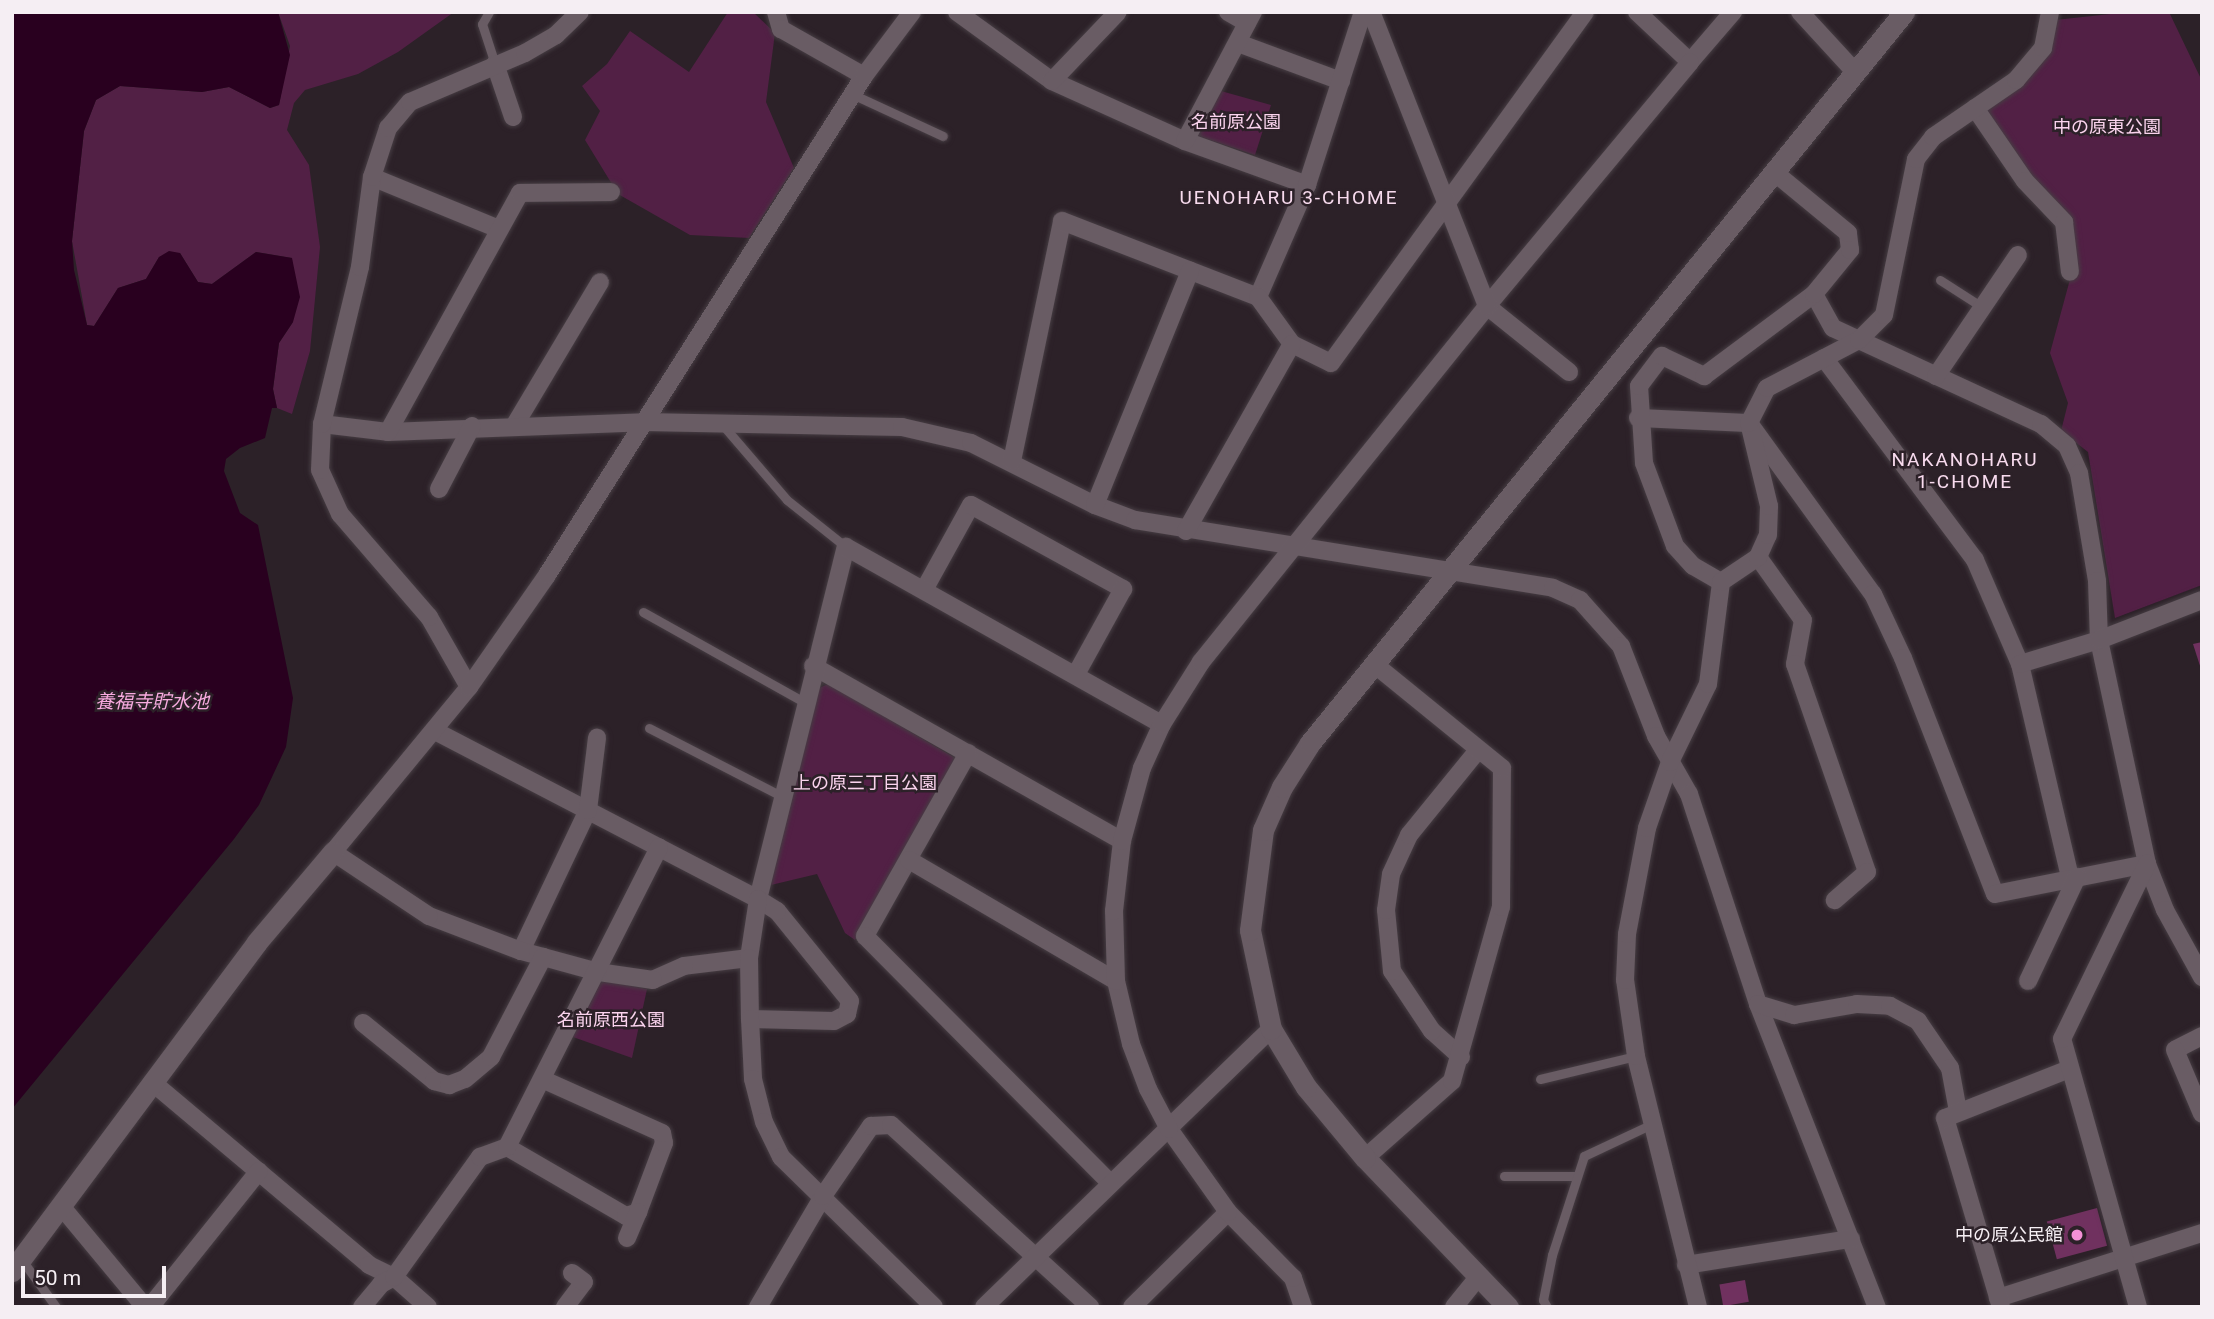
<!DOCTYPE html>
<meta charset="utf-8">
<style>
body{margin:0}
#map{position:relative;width:2214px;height:1319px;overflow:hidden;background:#2c2128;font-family:Roboto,"Noto Sans JP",sans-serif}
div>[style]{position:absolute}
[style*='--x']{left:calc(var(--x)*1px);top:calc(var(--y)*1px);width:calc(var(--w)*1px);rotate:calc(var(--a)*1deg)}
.green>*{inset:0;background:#522045}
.water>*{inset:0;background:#29001f}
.building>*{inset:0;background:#70315f;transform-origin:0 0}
.roads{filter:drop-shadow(0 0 2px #463d43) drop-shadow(0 0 2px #463d43)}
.service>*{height:9px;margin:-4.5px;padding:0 4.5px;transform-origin:4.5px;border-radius:4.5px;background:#695c64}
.minor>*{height:18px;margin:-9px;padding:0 9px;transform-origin:9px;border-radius:9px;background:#695c64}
.tertiary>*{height:21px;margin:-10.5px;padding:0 10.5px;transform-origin:10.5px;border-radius:10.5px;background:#695c64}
.dots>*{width:19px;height:19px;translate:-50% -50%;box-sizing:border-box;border:4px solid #2c2128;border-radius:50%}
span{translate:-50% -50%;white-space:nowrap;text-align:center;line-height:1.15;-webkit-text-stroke:5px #2c2128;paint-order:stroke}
.park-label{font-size:18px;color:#fad3ed}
.poi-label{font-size:18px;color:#f5eef3}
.right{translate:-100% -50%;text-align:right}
.neighbourhood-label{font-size:19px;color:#f8dbee;letter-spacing:2px}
.water-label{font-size:19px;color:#f7abdf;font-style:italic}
.frame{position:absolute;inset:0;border:14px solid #f5eef3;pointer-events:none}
.scale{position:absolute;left:21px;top:1266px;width:145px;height:32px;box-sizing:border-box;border:4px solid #f5eef3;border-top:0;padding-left:9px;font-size:21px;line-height:24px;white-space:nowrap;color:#f5eef3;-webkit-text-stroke:5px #2c2128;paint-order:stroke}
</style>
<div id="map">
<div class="green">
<div style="clip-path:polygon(278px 12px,454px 12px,398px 52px,358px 74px,305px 90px,294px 103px,287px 130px,309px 165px,320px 247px,310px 351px,292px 414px,277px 408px,273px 389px,279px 343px,293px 322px,292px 258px,256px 252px,212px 284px,198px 282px,180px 253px,159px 257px,146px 279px,118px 288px,94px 326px,87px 325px,72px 241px,84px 131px,96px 100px,120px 86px,202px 92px,229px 87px,270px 108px,279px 105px,290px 46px)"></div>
<div style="clip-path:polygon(728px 12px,753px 12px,775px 33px,766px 102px,794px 168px,749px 238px,690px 235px,618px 194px,585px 140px,600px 111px,582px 86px,607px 64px,630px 31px,689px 72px)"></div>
<div style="clip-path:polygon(2129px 12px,2169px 12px,2202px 81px,2202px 585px,2115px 618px,2088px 452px,2061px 431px,2068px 403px,2050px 353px,2072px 272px,2067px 220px,2028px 179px,1982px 110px,2055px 20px)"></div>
<div style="clip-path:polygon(1221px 91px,1271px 105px,1255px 155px,1198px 136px)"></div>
<div style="clip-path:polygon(828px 684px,957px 759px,855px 940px,845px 933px,817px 874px,771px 885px,817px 689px)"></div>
<div style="clip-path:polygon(600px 980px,647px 989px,632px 1058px,573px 1037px)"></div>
</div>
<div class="water">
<div style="clip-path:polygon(12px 12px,278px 12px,290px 55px,279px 105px,270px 108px,229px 87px,202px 92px,120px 86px,96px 100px,84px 131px,72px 241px,74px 270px,87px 325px,94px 326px,118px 288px,146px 279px,159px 257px,169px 251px,180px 253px,198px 282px,212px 284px,256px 252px,292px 258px,300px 297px,293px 322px,279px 343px,273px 389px,277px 408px,272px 408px,265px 438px,240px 448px,226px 459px,224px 471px,240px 513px,258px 525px,293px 698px,286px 747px,259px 805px,234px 839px,12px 1109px)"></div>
</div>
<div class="building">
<div style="clip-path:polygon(2202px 642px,2202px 669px,2201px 669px,2193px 644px)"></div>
<div style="left:2097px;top:1208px;width:39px;height:52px;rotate:75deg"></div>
<div style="left:1745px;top:1280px;width:22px;height:26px;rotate:80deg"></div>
</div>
<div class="roads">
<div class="service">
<div style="--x:489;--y:12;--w:14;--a:120"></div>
<div style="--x:482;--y:24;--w:42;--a:72"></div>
<div style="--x:852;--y:94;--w:100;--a:24.8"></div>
<div style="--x:1940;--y:280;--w:50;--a:32.7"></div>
<div style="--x:721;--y:423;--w:101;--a:49.4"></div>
<div style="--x:787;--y:500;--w:75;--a:38.5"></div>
<div style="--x:643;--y:612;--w:184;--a:29.2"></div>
<div style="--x:649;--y:728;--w:151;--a:27.2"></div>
<div style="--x:1540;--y:1079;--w:99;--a:-13.5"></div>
<div style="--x:1504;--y:1176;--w:71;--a:0"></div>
<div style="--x:22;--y:1260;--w:58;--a:54.1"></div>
<div style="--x:1547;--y:1307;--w:8;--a:-120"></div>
<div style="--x:1543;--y:1300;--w:46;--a:-78.7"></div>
<div style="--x:1552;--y:1255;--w:104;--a:-72.1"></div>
<div style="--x:1584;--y:1156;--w:73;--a:-25.2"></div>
</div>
<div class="minor">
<div style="--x:776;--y:12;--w:18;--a:74"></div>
<div style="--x:781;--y:29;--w:95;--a:29.5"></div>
<div style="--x:957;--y:12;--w:117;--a:36"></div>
<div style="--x:1052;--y:81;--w:146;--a:24.3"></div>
<div style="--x:1185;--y:141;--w:130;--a:19.8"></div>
<div style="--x:1228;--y:12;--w:22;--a:30"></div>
<div style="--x:1637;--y:12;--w:73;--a:43.3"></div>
<div style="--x:1690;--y:62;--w:66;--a:-49.3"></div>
<div style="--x:1800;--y:12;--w:83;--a:47.4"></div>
<div style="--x:1238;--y:43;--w:110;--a:20.3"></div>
<div style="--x:495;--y:64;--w:56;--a:71.2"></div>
<div style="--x:1052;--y:81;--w:95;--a:-46.3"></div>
<div style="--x:1975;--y:108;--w:88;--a:55.6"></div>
<div style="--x:2025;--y:181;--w:57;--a:46.4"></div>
<div style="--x:2064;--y:222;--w:50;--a:83.2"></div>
<div style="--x:1185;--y:141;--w:146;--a:-62.2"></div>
<div style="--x:372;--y:177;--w:137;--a:22.3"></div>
<div style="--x:1814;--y:294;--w:39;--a:61"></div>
<div style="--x:1833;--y:328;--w:229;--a:24.8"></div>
<div style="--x:2041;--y:424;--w:34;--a:40"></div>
<div style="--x:2067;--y:446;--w:30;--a:66"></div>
<div style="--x:2079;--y:473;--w:109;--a:80.5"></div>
<div style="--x:2097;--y:581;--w:59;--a:88.1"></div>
<div style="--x:2099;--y:640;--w:229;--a:77.9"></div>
<div style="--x:2147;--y:864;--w:49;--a:68.6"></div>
<div style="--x:2165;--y:910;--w:77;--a:61.1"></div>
<div style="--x:1258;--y:297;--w:122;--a:-66.4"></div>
<div style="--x:1307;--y:185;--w:182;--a:-72.1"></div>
<div style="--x:1824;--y:358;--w:252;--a:53.2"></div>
<div style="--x:1975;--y:560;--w:113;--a:66.6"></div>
<div style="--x:2020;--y:664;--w:220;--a:76.8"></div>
<div style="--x:1569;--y:372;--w:105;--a:-141.2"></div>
<div style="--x:1487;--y:306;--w:317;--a:-50.2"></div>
<div style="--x:1936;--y:376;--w:146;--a:-55.9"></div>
<div style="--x:1638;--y:418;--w:111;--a:2.6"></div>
<div style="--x:1749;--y:423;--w:211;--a:54.1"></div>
<div style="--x:1873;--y:594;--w:71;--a:64.9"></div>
<div style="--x:1903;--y:658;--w:253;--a:68.7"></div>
<div style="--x:1995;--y:894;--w:155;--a:-11.2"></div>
<div style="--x:516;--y:423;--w:164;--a:-59.2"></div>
<div style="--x:322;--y:424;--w:66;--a:6.9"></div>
<div style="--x:388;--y:432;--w:256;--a:-2.2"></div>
<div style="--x:644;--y:422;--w:258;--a:1.1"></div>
<div style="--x:902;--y:427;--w:71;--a:13.1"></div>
<div style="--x:971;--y:443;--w:139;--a:26.6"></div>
<div style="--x:1095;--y:505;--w:43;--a:20.6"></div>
<div style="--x:1135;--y:520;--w:423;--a:9.2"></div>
<div style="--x:1553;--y:588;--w:30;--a:24"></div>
<div style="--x:1580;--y:600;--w:62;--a:48.3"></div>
<div style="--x:1621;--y:646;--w:97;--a:68.7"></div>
<div style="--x:1656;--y:736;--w:67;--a:60.4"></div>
<div style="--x:1689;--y:794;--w:221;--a:71.8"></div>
<div style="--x:1758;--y:1004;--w:326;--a:68.6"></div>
<div style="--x:388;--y:432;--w:273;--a:-61.1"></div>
<div style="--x:520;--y:193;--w:91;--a:-0.6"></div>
<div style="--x:1012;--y:461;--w:245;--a:-78.2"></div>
<div style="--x:1062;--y:221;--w:210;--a:21.2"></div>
<div style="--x:1258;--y:297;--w:58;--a:54.1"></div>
<div style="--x:1292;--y:344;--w:43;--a:26"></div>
<div style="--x:1331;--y:363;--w:433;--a:-54.1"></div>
<div style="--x:439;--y:489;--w:71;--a:-62.4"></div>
<div style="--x:1095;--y:505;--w:253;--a:-67.9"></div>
<div style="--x:1186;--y:531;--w:215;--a:-60.5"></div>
<div style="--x:1758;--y:557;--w:77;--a:54.5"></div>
<div style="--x:1803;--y:620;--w:45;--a:100.3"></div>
<div style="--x:1795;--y:664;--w:220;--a:70.9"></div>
<div style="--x:1867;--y:872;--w:43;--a:138.8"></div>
<div style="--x:1721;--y:582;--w:32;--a:-150"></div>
<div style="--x:1693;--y:566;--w:27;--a:-132"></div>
<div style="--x:1675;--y:546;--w:89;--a:-110.5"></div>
<div style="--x:1644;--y:463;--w:77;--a:-93.7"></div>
<div style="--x:1639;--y:386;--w:38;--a:-53"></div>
<div style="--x:1662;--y:356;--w:47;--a:25.5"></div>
<div style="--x:1704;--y:376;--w:137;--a:-36.7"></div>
<div style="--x:1814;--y:294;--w:57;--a:-50.7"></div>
<div style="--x:1850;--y:250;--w:17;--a:-97"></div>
<div style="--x:1848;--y:233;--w:96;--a:-140.5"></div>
<div style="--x:924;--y:590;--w:97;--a:-61.1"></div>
<div style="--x:971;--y:505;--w:174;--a:28.9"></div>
<div style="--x:1123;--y:589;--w:97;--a:118.9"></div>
<div style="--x:2020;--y:664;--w:83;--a:-16.9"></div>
<div style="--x:2099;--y:640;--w:110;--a:-21.2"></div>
<div style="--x:813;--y:666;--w:355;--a:29.5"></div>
<div style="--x:469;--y:687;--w:81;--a:-119.7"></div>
<div style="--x:429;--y:617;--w:136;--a:-130.8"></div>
<div style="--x:340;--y:514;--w:48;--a:-114.4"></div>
<div style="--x:320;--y:470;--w:46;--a:-87.5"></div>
<div style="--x:322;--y:424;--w:162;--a:-76.4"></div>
<div style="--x:360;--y:267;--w:91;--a:-82.4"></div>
<div style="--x:372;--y:177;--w:52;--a:-71.9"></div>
<div style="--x:388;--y:128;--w:34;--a:-50"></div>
<div style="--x:410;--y:102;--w:125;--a:-23.1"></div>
<div style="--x:525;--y:53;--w:36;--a:-30"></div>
<div style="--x:556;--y:35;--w:33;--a:-44"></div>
<div style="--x:435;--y:731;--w:364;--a:27.5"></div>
<div style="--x:758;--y:899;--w:363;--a:-76"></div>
<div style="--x:846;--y:547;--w:362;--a:29.3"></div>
<div style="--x:968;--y:753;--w:210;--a:119.4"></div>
<div style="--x:865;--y:936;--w:346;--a:45.2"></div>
<div style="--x:909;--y:860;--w:240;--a:30.3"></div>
<div style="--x:521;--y:951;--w:156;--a:-64.6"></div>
<div style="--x:588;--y:810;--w:73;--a:-82.9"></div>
<div style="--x:749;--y:958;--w:65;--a:173"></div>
<div style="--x:684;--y:966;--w:34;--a:156"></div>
<div style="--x:653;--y:980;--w:56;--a:-171.7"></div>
<div style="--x:598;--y:972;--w:80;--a:-164.7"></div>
<div style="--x:521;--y:951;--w:98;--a:-159.2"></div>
<div style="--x:429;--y:916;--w:115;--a:-146.3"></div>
<div style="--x:333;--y:852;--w:214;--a:-50.5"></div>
<div style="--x:469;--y:687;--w:136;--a:-55.1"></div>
<div style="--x:547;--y:575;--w:591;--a:-57.57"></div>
<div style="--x:864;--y:76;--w:80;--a:-53.1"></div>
<div style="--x:2028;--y:981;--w:115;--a:-64.8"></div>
<div style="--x:1758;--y:1004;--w:38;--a:17"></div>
<div style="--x:1794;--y:1015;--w:64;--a:-9.9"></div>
<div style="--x:1857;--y:1004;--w:33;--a:3"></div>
<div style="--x:1890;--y:1006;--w:32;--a:28"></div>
<div style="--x:1918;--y:1021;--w:57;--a:55.8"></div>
<div style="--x:1950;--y:1068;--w:44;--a:79.5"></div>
<div style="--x:750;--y:1019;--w:84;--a:1.4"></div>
<div style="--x:834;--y:1021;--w:15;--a:-28"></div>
<div style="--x:847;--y:1014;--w:13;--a:-77"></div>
<div style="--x:850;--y:1001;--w:116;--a:-129"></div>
<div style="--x:777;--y:911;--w:22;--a:-148"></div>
<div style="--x:758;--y:899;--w:60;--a:98.7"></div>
<div style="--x:749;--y:958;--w:61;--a:89.1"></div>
<div style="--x:750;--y:1019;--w:60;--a:87.1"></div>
<div style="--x:753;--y:1079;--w:44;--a:75.7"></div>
<div style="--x:764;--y:1122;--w:39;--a:64"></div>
<div style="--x:781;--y:1157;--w:214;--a:44.4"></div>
<div style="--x:363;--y:1023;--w:92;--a:39.2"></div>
<div style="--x:434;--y:1081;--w:16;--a:15"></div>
<div style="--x:449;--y:1085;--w:17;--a:-21"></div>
<div style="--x:465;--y:1079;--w:34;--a:-40"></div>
<div style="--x:491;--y:1057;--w:113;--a:-62.5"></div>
<div style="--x:2202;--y:1036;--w:30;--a:153"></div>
<div style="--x:2175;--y:1050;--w:69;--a:67.1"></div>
<div style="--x:1461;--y:1057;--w:39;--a:-138"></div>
<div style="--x:1432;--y:1031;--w:72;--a:-123.7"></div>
<div style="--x:1392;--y:971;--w:61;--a:-95.6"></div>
<div style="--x:1386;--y:910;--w:36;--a:-82"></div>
<div style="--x:1391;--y:874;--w:43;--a:-65.2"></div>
<div style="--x:1409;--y:835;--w:109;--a:-50.9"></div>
<div style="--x:152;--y:1082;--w:284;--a:40.1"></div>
<div style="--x:369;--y:1265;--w:28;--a:26"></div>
<div style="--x:394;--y:1277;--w:45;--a:41.4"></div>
<div style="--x:507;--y:1147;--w:138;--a:30.1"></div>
<div style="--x:626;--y:1216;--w:13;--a:-18"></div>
<div style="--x:638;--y:1212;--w:74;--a:-69.4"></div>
<div style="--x:664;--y:1143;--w:10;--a:-101"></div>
<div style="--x:662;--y:1133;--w:129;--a:-155.8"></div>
<div style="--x:1365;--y:1158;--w:116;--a:-41.5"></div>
<div style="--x:1452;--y:1081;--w:181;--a:-74.3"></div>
<div style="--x:1501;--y:907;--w:139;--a:-89.6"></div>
<div style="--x:1502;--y:768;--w:165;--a:-140.9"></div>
<div style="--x:61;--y:1206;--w:131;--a:50.3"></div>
<div style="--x:627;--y:1238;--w:28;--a:-67"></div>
<div style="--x:1686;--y:1265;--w:167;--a:-9"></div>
<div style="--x:1998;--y:1298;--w:214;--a:-17.7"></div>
<div style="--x:150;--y:1307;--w:174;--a:-51.3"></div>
<div style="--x:362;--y:1307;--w:30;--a:-50"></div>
<div style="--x:381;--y:1284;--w:15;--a:-28"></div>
<div style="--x:394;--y:1277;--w:148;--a:-54.4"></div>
<div style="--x:480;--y:1157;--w:29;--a:-20"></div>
<div style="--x:507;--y:1147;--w:336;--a:-63.1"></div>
<div style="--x:565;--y:1307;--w:31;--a:-53"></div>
<div style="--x:584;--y:1282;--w:15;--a:-143"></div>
<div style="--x:758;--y:1307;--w:129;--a:-59.6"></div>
<div style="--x:823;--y:1196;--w:85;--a:-55.6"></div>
<div style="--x:871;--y:1126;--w:20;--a:-3"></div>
<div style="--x:891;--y:1125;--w:270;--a:42.4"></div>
<div style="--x:984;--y:1307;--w:400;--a:-44.1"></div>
<div style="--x:1132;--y:1307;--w:135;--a:-44.7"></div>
<div style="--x:1303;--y:1307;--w:31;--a:-109"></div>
<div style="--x:1293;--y:1278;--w:93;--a:-134.6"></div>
<div style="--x:1228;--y:1212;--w:102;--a:-125.4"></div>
<div style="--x:1169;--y:1129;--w:45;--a:-117.7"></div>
<div style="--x:1148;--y:1089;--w:48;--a:-110.7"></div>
<div style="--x:1131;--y:1044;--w:65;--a:-103.4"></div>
<div style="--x:1116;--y:981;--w:70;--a:-91.6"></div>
<div style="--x:1114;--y:911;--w:70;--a:-83.5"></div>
<div style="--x:1122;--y:841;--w:76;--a:-74.7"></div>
<div style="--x:1142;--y:768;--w:48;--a:-65.6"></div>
<div style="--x:1162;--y:724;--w:73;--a:-57.8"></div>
<div style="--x:1201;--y:662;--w:457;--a:-51.2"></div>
<div style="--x:1487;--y:306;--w:316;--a:-111.5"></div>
<div style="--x:1454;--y:1307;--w:40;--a:-51"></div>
<div style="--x:1698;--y:1307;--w:259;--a:-103.9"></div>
<div style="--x:1636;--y:1056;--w:77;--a:-98.2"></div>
<div style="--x:1625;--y:980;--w:46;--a:-87.5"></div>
<div style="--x:1627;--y:934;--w:108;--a:-79.3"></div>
<div style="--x:1647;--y:828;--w:70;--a:-70.8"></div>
<div style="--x:1670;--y:762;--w:87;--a:-64"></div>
<div style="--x:1708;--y:684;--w:103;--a:-82.7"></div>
<div style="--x:1721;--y:582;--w:45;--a:-34"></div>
<div style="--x:1758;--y:557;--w:24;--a:-66"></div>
<div style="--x:1768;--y:535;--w:29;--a:-88"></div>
<div style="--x:1769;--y:506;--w:85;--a:-103.5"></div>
<div style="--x:1749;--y:423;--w:39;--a:-63"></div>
<div style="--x:1767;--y:388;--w:104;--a:-27.6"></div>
<div style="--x:1859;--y:340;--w:35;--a:-45"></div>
<div style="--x:1884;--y:315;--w:159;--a:-78.4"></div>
<div style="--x:1916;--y:159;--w:28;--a:-52"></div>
<div style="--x:1933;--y:137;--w:101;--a:-34.5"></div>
<div style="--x:2016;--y:80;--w:42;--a:-49.8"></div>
<div style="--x:2043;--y:48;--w:37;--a:-79"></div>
<div style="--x:2001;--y:1307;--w:197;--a:-106.5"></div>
<div style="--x:1945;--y:1118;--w:131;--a:-21.5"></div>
<div style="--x:2138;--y:1307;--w:279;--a:-105.8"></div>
<div style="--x:2062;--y:1039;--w:195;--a:-64.1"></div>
</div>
<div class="tertiary">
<div style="--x:12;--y:1271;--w:410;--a:-53.3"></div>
<div style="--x:257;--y:942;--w:118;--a:-49.8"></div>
<div style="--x:1508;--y:1307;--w:207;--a:-133.8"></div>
<div style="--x:1365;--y:1158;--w:92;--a:-129.7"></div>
<div style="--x:1306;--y:1087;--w:68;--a:-121.1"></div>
<div style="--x:1271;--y:1029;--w:101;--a:-102"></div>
<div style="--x:1250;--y:930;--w:101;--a:-82.6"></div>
<div style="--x:1263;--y:830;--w:47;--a:-66.2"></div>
<div style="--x:1282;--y:787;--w:52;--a:-57.5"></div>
<div style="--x:1310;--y:743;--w:942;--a:-50.9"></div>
</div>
</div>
<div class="dots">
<div style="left:2077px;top:1235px;background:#f391d6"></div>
</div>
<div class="park-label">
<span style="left:1236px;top:122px">名前原公園</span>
<span style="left:2107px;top:127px">中の原東公園</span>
<span style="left:865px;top:783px">上の原三丁目公園</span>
<span style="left:611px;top:1020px">名前原西公園</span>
</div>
<div class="poi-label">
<span class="right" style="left:2063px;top:1235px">中の原公民館</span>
</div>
<div class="neighbourhood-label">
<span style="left:1289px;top:198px">UENOHARU 3-CHOME</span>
<span style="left:1965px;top:471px">NAKANOHARU<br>1-CHOME</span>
</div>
<div class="water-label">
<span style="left:152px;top:702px">養福寺貯水池</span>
</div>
<div class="frame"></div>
<div class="scale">50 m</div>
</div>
